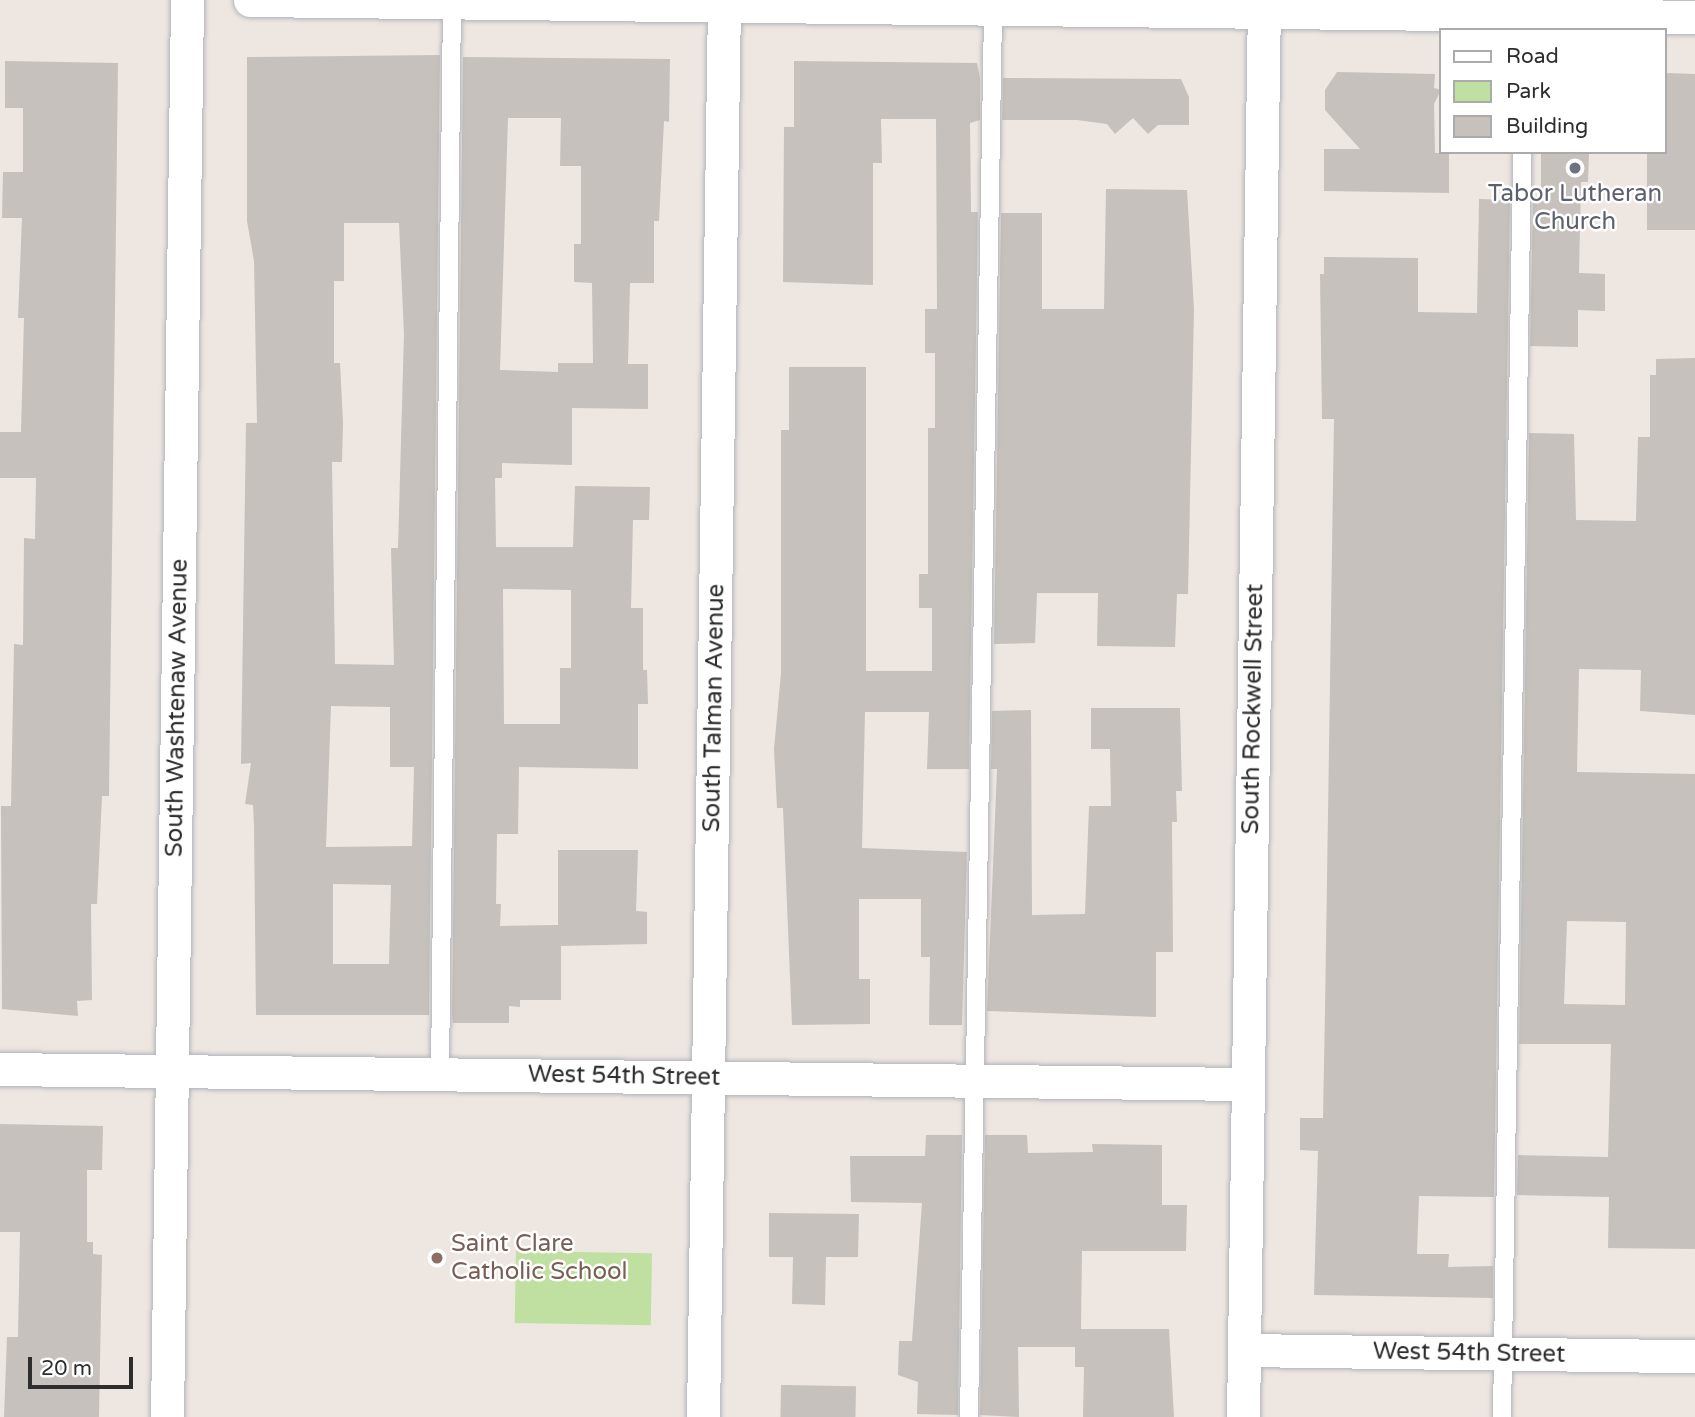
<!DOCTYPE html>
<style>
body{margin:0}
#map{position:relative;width:1695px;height:1417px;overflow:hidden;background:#ede6e1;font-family:"Varela Round",sans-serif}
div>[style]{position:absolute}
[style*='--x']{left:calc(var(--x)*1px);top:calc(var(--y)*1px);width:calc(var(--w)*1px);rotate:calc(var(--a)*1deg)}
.green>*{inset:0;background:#bfe0a1;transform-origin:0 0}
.building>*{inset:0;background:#c6c1bc;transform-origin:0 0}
.roads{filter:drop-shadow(0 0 2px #b1b4bc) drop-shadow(0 0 2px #b1b4bc)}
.service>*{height:18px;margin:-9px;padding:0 9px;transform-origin:9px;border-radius:9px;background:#fff}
.minor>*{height:33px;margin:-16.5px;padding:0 16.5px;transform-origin:16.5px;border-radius:16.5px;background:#fff}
.dots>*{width:19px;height:19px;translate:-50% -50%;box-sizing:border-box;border:4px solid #fff;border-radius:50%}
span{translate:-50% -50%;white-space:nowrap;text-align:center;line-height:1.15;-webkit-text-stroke:5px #fff;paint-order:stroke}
.worship-label{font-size:24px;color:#5b616d}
.street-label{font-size:24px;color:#2d2d2d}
.education-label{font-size:24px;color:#785e54}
.left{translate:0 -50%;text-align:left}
.legend{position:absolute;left:1439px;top:28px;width:228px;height:126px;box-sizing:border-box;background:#fff;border:2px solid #ababab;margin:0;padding:9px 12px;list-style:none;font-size:21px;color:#2d2d2d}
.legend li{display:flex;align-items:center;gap:14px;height:35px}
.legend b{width:35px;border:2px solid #ababab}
.scale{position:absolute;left:28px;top:1357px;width:105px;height:32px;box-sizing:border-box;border:4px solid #2d2d2d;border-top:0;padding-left:9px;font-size:21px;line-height:24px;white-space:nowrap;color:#2d2d2d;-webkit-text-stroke:5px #fff;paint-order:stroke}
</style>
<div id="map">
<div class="green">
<div style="left:516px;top:1251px;width:136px;height:72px;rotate:1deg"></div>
</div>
<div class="building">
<div style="clip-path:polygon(evenodd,440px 55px,429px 1015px,256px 1015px,254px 826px,253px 805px,245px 804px,251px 763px,241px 764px,246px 423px,257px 423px,254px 261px,247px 221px,247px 57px,440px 55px,344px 223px,399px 223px,404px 334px,398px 548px,391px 548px,394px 665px,335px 664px,332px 462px,342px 462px,343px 423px,340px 363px,334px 363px,334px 281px,344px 281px,344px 223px,440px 55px,331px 706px,390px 707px,390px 767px,414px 767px,412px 846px,326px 847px,331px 706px,440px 55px,333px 884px,391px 885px,389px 964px,333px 964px,333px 884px)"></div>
<div style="clip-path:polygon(evenodd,463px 57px,670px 59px,669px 122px,664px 121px,659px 221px,654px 221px,654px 283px,630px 283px,628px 364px,648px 364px,648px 409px,572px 408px,572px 465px,502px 463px,502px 478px,495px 478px,496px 547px,573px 547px,575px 486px,650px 487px,649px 520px,633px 520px,631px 608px,643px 608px,643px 670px,647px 670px,648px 704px,638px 704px,638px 769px,519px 767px,518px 834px,497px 834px,496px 904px,501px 904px,500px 926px,558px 925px,558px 850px,638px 850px,636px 911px,647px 912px,647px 944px,561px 946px,561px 1000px,520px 1000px,520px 1007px,509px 1006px,509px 1023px,453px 1023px,452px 1015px,463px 57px,508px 118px,561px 118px,560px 166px,581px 166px,581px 244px,574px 244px,574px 282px,592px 283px,593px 363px,558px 363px,558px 372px,500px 370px,508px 118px,463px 57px,503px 589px,571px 590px,571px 668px,560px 668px,560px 724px,504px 724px,503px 589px)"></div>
<div style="clip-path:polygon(5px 61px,118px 63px,109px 796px,102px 796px,97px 904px,91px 904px,92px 1000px,77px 1001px,78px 1016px,2px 1009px,1px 806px,11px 806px,14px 644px,23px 645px,24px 538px,35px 539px,36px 478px,0 478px,0 432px,21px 432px,24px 318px,18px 318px,22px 218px,2px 218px,3px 172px,23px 172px,23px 108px,5px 108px)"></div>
<div style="clip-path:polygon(794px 61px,977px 63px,980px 78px,980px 120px,970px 123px,971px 212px,978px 212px,969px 769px,927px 769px,929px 712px,865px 712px,862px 848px,967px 852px,962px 1025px,929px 1025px,930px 957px,921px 957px,921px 899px,859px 899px,859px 979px,870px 979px,870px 1024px,792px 1025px,783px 808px,777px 808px,774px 749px,781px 673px,781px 430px,789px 430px,789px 367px,866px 367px,866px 671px,932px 671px,932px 608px,919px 608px,919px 574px,928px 574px,928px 428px,935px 428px,935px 353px,925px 353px,925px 309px,937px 309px,936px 119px,881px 119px,882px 163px,873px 163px,873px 285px,783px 282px,784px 127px,794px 127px)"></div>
<div style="clip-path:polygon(1337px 72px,1435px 74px,1434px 88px,1441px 90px,1434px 104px,1435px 153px,1449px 153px,1449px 193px,1324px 191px,1324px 149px,1360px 149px,1325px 110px,1325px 90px)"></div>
<div style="clip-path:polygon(1665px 73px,1695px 74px,1695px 230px,1647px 230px,1647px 152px,1665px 152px)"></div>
<div style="clip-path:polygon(1003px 78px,1181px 79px,1189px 97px,1189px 125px,1158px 125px,1148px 134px,1133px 118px,1115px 134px,1107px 124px,1077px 120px,1002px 120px)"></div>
<div style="clip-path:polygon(1541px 152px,1589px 152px,1588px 182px,1581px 182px,1579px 273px,1605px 274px,1605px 311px,1578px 310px,1578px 347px,1530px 346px,1533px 201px,1541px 201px)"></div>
<div style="clip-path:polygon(1106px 189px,1187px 190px,1194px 309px,1188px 594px,1177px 594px,1175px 647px,1097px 646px,1098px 593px,1037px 593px,1035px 643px,994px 644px,1001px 213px,1042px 213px,1042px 309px,1104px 309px)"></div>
<div style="clip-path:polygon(1479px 199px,1510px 200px,1494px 1197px,1419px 1196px,1417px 1254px,1449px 1254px,1448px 1267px,1493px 1266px,1493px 1298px,1314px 1295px,1318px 1151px,1300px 1150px,1300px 1118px,1323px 1118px,1325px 1011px,1334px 419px,1322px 419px,1320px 274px,1324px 274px,1324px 257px,1418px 258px,1418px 312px,1477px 313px)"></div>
<div style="clip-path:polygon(evenodd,1695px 358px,1695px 715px,1640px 711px,1641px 670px,1579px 669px,1577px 772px,1695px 774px,1695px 1249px,1608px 1248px,1609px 1197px,1517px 1195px,1518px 1155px,1608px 1157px,1611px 1044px,1519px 1044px,1529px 433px,1574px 434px,1576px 520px,1636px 521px,1638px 437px,1650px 437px,1650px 375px,1656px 375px,1656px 359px,1695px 358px,1567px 921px,1626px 922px,1625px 1005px,1564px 1004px,1567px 921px)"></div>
<div style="clip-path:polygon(1091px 708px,1180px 708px,1182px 791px,1176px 791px,1177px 822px,1172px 822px,1173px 952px,1156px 952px,1156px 1017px,987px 1011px,997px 769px,991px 769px,992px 711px,1031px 710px,1032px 915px,1085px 914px,1089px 806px,1111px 806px,1110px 749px,1091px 749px)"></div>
<div style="clip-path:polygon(0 1124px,103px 1126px,102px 1170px,87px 1170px,87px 1242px,93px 1242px,93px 1254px,102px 1255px,99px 1417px,4px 1417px,7px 1337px,18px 1337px,20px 1232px,0 1232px)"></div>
<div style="clip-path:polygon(926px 1135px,962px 1135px,958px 1415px,917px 1414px,918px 1382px,898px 1375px,899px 1341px,912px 1341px,922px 1203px,851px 1202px,850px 1156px,925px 1156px)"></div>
<div style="clip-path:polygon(985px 1135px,1027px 1135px,1028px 1153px,1093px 1152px,1092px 1144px,1162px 1145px,1162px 1205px,1187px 1205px,1186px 1251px,1082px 1251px,1081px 1329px,1169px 1329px,1174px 1417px,1083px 1417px,1084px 1367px,1075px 1367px,1075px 1347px,1018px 1347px,1019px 1417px,980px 1415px)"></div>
<div style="clip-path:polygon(769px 1213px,859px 1214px,858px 1257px,826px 1257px,825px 1305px,792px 1304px,793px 1257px,769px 1257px)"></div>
<div style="left:781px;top:1385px;width:75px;height:32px;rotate:1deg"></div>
</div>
<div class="roads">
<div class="service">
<div style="--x:440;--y:1074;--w:1074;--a:-89.36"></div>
<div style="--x:969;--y:1417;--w:1408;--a:-89.02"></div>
<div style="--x:1502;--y:1417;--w:1265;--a:-89.09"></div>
</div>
<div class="minor">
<div style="--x:250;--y:0;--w:1445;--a:0.67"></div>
<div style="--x:0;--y:1069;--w:1248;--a:0.69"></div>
<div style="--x:1244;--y:1350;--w:451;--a:0.8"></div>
<div style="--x:167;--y:1417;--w:1417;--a:-89.19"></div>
<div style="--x:703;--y:1417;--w:1417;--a:-89.15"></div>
<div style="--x:1243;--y:1417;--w:1417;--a:-89.15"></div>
</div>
</div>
<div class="dots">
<div style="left:1575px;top:168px;background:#6b7280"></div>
<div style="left:437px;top:1258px;background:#8d6e63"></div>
</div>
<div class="worship-label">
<span style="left:1575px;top:208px">Tabor Lutheran<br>Church</span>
</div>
<div class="street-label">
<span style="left:177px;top:708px;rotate:-89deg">South Washtenaw Avenue</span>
<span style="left:714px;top:708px;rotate:-89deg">South Talman Avenue</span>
<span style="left:1253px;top:709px;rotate:-89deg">South Rockwell Street</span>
<span style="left:624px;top:1076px;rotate:1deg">West 54th Street</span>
<span style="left:1469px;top:1353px;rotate:1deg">West 54th Street</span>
</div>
<div class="education-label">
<span class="left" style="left:451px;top:1258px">Saint Clare<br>Catholic School</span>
</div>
<ul class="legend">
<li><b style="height:9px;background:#fff"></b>Road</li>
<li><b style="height:19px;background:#bfe0a1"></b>Park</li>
<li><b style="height:19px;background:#c6c1bc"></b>Building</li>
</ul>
<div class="scale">20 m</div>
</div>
